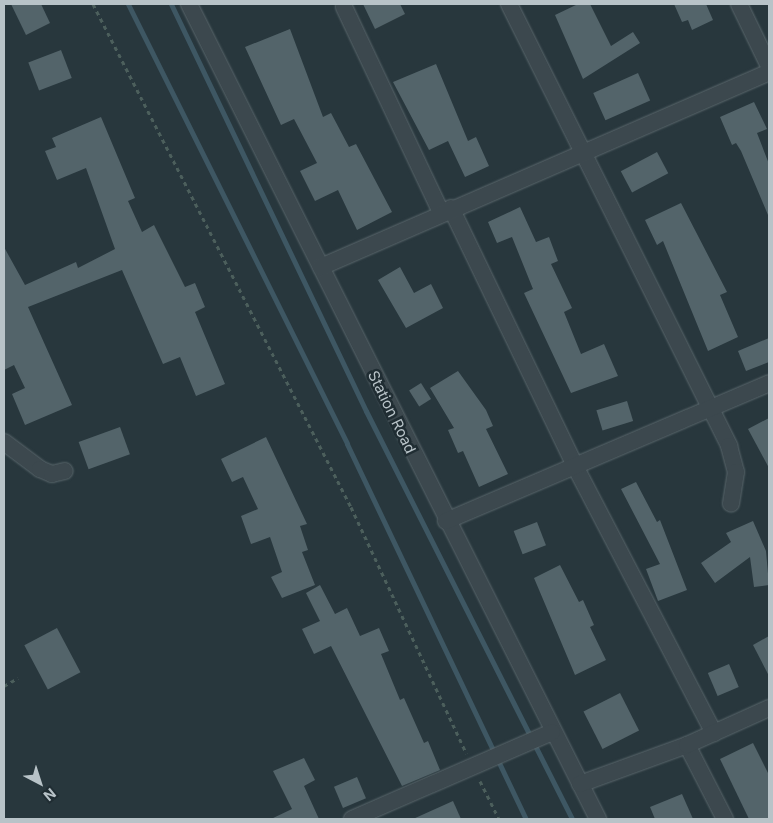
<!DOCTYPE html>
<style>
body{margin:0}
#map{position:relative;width:773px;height:823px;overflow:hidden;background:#28373d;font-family:Inter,sans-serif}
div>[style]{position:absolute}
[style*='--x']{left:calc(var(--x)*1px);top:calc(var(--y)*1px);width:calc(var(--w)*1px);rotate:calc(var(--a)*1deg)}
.stream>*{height:5px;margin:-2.5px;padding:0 2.5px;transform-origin:2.5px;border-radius:2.5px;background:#3e5763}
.building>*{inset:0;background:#53646a;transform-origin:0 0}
.path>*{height:3px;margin-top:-1.5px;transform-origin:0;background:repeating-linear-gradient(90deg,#4c5f5c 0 4px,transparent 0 8px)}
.roads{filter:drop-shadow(0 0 1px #59666b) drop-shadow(0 0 1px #59666b)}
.minor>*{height:16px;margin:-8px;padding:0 8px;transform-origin:8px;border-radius:8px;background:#3c484e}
span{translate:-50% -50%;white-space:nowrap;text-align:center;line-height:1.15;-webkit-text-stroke:5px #202d33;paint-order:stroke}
.street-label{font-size:15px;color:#b8c3c8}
.frame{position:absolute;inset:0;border:5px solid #b8c3c8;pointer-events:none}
.north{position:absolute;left:15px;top:758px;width:50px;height:50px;-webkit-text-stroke:4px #202d33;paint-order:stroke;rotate:140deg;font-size:14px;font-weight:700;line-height:20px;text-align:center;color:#b8c3c8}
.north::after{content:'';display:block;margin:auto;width:18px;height:22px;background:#b8c3c8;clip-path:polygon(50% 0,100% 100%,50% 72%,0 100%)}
</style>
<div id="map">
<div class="stream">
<div style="--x:128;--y:4;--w:491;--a:63.5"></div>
<div style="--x:347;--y:444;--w:416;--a:64.5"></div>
<div style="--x:171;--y:4;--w:451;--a:64.4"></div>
<div style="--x:366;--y:411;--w:457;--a:63.2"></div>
</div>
<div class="building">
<div style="clip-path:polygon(11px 4px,41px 4px,50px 23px,26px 35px)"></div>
<div style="clip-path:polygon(363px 4px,400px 4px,405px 14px,375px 29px)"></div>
<div style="clip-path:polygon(578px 4px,590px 4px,611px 46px,633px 32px,640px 43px,583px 79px,555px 15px)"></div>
<div style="clip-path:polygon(674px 4px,706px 4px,713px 20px,692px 30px,688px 20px,682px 22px)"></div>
<div style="clip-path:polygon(290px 29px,323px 117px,331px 113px,349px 147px,356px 144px,392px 212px,357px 230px,338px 190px,315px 201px,300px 171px,317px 163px,294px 119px,281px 125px,245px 47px)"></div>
<div style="left:61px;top:50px;width:30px;height:35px;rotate:69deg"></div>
<div style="clip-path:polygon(436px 64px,468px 141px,476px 137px,489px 166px,465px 177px,448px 141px,429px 150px,393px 82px)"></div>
<div style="left:638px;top:73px;width:30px;height:49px;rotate:66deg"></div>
<div style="clip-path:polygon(754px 102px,767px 129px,757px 133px,769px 164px,768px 215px,741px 151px,736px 143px,732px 145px,720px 117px)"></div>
<div style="clip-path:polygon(101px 117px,135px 198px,128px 201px,142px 232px,154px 225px,185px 287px,195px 283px,205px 307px,195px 312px,225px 384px,196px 396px,180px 357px,163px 364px,122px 270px,28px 307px,72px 405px,25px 425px,12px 394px,25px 388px,14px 365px,4px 370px,4px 247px,25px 285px,76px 262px,78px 268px,115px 249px,86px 168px,57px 180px,45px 151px,56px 147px,52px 138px)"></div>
<div style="left:657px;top:152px;width:24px;height:41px;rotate:62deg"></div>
<div style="clip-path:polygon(681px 203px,727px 292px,720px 295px,738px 337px,708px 351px,663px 241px,657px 245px,645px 220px)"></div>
<div style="clip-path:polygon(520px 207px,536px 242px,549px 237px,558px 261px,551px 264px,572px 308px,564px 312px,581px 354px,604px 344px,618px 376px,571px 393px,524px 293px,533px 289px,512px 237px,497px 243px,488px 222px)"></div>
<div style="clip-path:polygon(400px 267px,414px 293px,431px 284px,443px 308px,406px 328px,378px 280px)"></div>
<div style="clip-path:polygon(769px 338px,769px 362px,746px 371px,738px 351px)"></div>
<div style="clip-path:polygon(458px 371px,486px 410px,493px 426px,486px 429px,508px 474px,479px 487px,463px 451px,458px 453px,448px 430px,454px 428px,430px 388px)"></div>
<div style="left:421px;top:383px;width:19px;height:14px;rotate:58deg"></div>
<div style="left:627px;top:401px;width:21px;height:32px;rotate:73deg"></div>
<div style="clip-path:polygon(769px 418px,769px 468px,748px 429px)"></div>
<div style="left:120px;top:427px;width:29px;height:44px;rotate:70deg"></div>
<div style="clip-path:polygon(266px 437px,307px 524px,300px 526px,308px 550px,302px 552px,315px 585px,282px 598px,271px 577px,282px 572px,270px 537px,251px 544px,241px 516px,258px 509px,243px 477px,232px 482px,221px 459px)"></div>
<div style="clip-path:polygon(636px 482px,657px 522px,660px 520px,687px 590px,658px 601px,646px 569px,660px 564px,621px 489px)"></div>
<div style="clip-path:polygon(753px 521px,766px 551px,769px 585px,754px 587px,750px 557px,715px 583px,701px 563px,731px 542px,726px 533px)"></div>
<div style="left:537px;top:522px;width:25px;height:25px;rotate:69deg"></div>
<div style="clip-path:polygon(560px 565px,579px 602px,583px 600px,594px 625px,590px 627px,606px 660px,575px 675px,534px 578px)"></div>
<div style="clip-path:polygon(320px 585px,335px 614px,347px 608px,360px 636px,379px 628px,389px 651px,381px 654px,400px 700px,404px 698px,424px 743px,428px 741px,440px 770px,402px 786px,331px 646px,314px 654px,302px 629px,320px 621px,306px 593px)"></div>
<div style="left:57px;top:628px;width:50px;height:37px;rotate:62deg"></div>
<div style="clip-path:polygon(769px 636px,769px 676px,753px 645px)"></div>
<div style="left:729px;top:664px;width:25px;height:23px;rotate:67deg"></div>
<div style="left:620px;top:693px;width:42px;height:41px;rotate:63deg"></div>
<div style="clip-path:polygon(753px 743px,769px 775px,769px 819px,749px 819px,720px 759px)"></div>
<div style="clip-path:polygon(304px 758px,315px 780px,304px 786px,319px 819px,271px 819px,292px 809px,273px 771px)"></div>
<div style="left:357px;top:777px;width:23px;height:25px;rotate:67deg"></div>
<div style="clip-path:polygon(682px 794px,693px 819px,655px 819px,650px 807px)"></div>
<div style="clip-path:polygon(453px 801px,461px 819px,413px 819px)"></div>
</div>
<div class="path">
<div style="--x:93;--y:4;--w:565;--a:62.85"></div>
<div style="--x:351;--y:507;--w:272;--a:64.9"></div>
<div style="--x:4;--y:686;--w:16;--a:-30"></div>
<div style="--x:480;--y:781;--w:42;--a:63.4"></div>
</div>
<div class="roads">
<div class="minor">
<div style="--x:189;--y:4;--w:912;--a:63.35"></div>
<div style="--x:509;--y:4;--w:494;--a:63.5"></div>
<div style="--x:729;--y:446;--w:27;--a:75"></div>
<div style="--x:736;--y:472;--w:32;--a:99"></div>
<div style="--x:739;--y:4;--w:69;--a:64.2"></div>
<div style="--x:344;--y:7;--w:227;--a:64.7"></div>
<div style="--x:451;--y:208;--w:288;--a:64.3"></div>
<div style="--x:576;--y:468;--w:299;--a:62.5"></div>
<div style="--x:321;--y:267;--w:489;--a:-23.5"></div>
<div style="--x:4;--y:442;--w:45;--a:36.9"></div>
<div style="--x:40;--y:469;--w:13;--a:23"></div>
<div style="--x:52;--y:474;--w:13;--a:-13"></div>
<div style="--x:446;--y:521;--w:351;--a:-23.1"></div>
<div style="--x:687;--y:745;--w:83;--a:62.8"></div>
<div style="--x:580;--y:784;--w:114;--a:-20"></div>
<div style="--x:687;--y:745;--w:90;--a:-24.3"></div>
<div style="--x:352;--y:819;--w:218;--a:-23.5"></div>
</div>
</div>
<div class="street-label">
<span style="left:392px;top:412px;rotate:64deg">Station Road</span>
</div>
<div class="frame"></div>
<div class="north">N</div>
</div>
